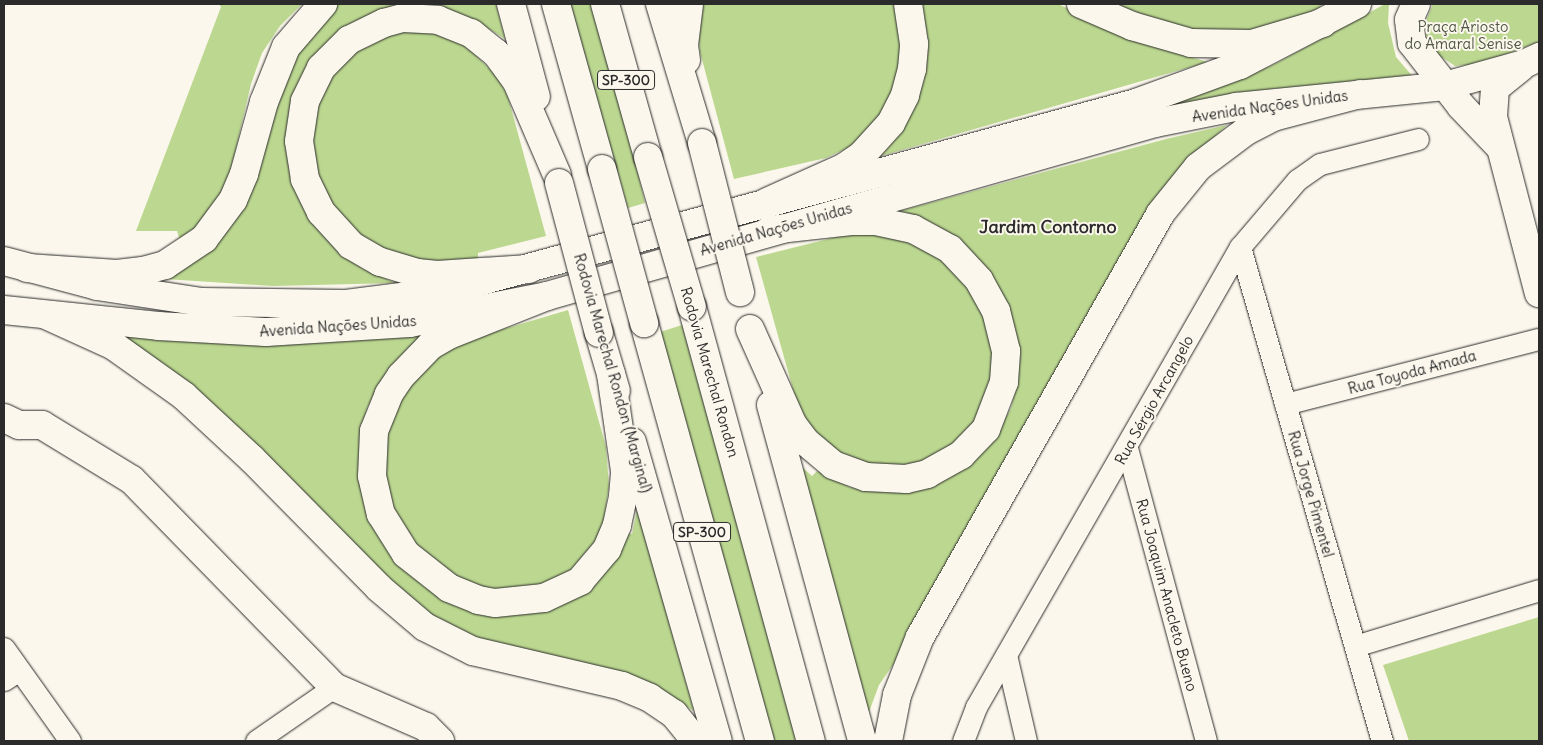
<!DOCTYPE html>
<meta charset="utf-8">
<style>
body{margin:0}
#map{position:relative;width:1543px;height:745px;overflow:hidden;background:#fbf7ec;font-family:Delius,sans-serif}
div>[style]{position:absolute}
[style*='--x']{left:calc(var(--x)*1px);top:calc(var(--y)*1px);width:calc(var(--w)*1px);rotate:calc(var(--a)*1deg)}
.green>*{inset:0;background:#bcd890}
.roads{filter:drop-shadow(0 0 1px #2b2b2b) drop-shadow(0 0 1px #2b2b2b)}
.street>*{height:21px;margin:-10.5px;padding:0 10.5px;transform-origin:10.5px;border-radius:10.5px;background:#fbf7ec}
.secondary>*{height:28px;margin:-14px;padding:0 14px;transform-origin:14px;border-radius:14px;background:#fbf7ec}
.highway>*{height:28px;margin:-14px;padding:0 14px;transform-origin:14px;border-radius:14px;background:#fbf7ec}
.bridges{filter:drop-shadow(0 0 1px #2b2b2b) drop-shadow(0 0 1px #2b2b2b)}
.highway-bridge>*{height:28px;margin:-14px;padding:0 14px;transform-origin:14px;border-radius:14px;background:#fbf7ec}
span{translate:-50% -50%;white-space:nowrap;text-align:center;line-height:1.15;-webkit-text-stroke:4px #fbf7ec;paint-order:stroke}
.shield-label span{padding:1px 4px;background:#fbf7ec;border:1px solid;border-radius:4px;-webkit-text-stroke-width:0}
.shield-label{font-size:14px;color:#2b2b2b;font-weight:700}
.park-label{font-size:15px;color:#4f5644}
.street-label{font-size:15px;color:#2b2b2b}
.quarter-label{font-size:18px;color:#2b2b2b;font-weight:700}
.frame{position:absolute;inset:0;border:5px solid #2b2b2b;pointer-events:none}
</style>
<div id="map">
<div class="green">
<div style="clip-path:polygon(219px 4px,302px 4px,280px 26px,262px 53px,251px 84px,231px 170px,212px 213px,181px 244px,177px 231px,136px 231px,221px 7px)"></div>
<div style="clip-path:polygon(337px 4px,496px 4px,505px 39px,480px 23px,441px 9px,308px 71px,313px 222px,341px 254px,363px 269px,396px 283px,273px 286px,165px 279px,183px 269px,288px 61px)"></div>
<div style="clip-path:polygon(569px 4px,595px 4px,642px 172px,639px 178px,645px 203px,628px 208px)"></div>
<div style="clip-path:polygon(702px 4px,897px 4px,904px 37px,892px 99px,858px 143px,826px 158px,734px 179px,700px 52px,698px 30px)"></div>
<div style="clip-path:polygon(921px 4px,1058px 4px,1145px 44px,1208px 62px,881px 156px,899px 135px,923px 83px,928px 39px)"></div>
<div style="clip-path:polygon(1101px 4px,1323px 4px,1310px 16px,1250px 35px,1188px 34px)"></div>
<div style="clip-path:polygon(1385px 4px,1389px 4px,1388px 23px,1396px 57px,1414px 78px,1272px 89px,1153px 110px,1273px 65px)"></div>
<div style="clip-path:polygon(1433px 4px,1539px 4px,1539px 42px,1479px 64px,1455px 66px,1428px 48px,1425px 23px)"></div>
<div style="clip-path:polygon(407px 25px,470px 44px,470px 50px,497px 76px,508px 97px,546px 236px,478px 253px,478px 262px,453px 265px,393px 258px,337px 220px,311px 166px,313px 105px,345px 53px)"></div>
<div style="clip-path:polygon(1227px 125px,1187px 164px,907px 645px,879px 685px,869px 712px,802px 467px,812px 476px,817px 471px,849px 487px,867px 491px,911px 489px,998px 431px,1011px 408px,1017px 383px,1007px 304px,994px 278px,964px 244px,923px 218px,900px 211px,1166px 139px)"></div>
<div style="clip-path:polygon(876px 231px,930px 249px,965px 279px,993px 335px,994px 378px,972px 433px,923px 465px,880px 469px,838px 453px,819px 439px,805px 421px,796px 400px,756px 257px,856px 232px)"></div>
<div style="clip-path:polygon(568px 310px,606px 447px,609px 486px,603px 525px,607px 527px,580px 569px,549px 587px,482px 591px,421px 555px,397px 523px,385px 486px,384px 442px,396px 404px,423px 366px,466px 340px)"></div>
<div style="clip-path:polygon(452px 325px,408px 348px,396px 362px,368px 406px,362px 426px,359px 475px,402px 568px,444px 597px,585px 590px,602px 576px,628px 533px,632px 534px,637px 509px,694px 711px,676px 700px,504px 650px,430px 618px,94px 329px)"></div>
<div style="clip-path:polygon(682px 325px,736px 518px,799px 741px,774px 741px,660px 332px)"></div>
<div style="clip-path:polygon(1539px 617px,1539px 741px,1409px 741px,1383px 665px)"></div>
</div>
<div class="roads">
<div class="street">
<div style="--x:1240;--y:247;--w:514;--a:73.96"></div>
<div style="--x:1285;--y:404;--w:262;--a:-14.4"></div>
<div style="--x:1127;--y:448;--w:303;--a:74.9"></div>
<div style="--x:1355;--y:646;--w:192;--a:-16.9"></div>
<div style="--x:4;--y:648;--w:114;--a:54.6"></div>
<div style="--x:1006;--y:655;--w:88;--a:76.9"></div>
<div style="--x:4;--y:680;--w:18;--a:-34"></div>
<div style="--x:256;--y:741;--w:95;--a:-34.7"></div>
<div style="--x:963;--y:741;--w:36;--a:-69"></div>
<div style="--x:976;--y:707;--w:530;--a:-60.15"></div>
<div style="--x:1240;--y:247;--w:88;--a:-49.6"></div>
<div style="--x:1297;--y:180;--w:28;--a:-35"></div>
<div style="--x:1320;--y:164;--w:101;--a:-14.3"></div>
</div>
<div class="secondary">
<div style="--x:1416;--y:4;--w:17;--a:114"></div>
<div style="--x:1409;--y:20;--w:23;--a:83"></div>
<div style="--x:1412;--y:43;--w:80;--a:52.1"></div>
<div style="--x:1461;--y:106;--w:55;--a:46.5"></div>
<div style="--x:1521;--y:67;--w:33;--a:141"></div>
<div style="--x:1495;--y:88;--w:29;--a:94"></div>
<div style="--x:1493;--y:117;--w:182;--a:75.4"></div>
<div style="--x:4;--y:261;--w:96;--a:15"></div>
<div style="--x:97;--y:286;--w:106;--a:8.7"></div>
<div style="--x:202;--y:302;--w:144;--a:0.8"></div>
<div style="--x:346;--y:304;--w:95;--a:-7.3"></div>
<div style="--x:440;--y:292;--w:721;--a:-15.19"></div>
<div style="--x:1136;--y:103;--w:111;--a:-20.1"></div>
<div style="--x:1240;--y:65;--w:132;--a:-27.5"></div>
<div style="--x:4;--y:310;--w:155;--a:5.9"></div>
<div style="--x:158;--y:326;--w:108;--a:3.2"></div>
<div style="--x:266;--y:332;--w:144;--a:-3.6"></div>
<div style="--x:410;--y:323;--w:140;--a:-11.1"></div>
<div style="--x:547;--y:296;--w:632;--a:-15.88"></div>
<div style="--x:1155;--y:123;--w:83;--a:-11.2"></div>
<div style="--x:1236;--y:107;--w:210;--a:-5.7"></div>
<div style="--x:1445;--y:86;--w:82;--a:-15.6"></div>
<div style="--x:1524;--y:64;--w:17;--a:-25"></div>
<div style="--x:4;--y:418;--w:17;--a:25"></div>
<div style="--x:19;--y:425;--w:23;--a:0"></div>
<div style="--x:42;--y:425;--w:105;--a:31.4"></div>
<div style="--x:132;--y:480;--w:289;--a:45.7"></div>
<div style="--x:334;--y:687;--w:100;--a:23.5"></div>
<div style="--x:426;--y:727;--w:20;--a:45"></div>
</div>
<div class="highway">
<div style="--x:511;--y:4;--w:96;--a:75"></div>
<div style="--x:556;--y:4;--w:171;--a:74.4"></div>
<div style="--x:605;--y:4;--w:159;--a:74.3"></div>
<div style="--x:660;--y:4;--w:145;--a:73.2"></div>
<div style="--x:1081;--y:4;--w:56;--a:23.3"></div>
<div style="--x:1132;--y:26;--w:61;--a:16.1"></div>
<div style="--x:1191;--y:43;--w:61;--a:0.9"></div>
<div style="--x:1252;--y:44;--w:74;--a:-16.5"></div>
<div style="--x:686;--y:60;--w:15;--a:-98"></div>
<div style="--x:684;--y:45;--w:41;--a:-83"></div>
<div style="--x:767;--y:202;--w:83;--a:-24.1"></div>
<div style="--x:843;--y:168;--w:23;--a:-34"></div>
<div style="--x:862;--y:155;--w:43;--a:-47.8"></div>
<div style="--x:891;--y:123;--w:31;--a:-63"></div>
<div style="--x:905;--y:95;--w:27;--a:-75"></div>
<div style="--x:912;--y:69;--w:25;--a:-85"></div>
<div style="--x:914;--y:44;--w:40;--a:-98.5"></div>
<div style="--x:27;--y:268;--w:90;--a:3.8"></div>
<div style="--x:117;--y:274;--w:26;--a:-7"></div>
<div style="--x:143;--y:271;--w:23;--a:-15"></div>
<div style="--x:165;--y:265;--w:47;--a:-33.7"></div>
<div style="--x:204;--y:239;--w:49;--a:-53.4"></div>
<div style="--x:233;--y:200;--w:28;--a:-67"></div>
<div style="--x:244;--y:174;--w:75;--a:-74.5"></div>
<div style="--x:264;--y:102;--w:59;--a:-68.2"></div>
<div style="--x:286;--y:47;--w:57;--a:-49.3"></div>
<div style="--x:529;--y:269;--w:92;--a:176.3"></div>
<div style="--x:437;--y:275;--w:20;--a:-174"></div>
<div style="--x:417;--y:273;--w:39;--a:-163"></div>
<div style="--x:380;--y:262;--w:34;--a:-150"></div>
<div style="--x:351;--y:245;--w:45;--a:-132.3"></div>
<div style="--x:321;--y:212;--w:37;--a:-116"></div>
<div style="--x:305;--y:179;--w:38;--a:-99"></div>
<div style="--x:299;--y:141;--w:40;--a:-81.5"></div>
<div style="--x:305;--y:101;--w:37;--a:-64"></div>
<div style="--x:321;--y:68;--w:40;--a:-45"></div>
<div style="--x:349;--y:40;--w:39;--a:-26"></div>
<div style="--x:384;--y:23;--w:20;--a:-15"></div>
<div style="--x:403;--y:18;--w:35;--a:3"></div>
<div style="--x:438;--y:20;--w:35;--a:22"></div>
<div style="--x:471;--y:33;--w:32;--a:39"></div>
<div style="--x:496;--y:53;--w:36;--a:54"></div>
<div style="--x:517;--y:82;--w:101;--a:66.7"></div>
<div style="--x:547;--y:296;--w:105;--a:158.3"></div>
<div style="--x:449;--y:335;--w:22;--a:150"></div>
<div style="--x:430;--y:346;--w:42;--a:134"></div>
<div style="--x:401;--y:376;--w:22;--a:124"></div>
<div style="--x:389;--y:394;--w:40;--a:112"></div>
<div style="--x:374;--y:431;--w:45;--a:92.5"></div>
<div style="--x:372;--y:476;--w:39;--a:77"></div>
<div style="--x:381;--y:514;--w:47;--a:58"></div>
<div style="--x:406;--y:554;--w:55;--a:38.3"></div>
<div style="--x:449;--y:588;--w:31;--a:22"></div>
<div style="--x:478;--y:600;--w:17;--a:10"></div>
<div style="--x:495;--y:603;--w:49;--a:-5.8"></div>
<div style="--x:544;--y:598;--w:40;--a:-25"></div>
<div style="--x:580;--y:581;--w:42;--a:-49.8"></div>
<div style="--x:607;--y:549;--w:26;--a:-67"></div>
<div style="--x:617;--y:525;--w:30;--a:-78"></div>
<div style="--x:623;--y:496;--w:25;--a:-85"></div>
<div style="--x:625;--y:471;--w:98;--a:-98.2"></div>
<div style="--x:692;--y:307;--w:450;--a:74.7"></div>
<div style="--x:46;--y:315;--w:75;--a:24.5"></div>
<div style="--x:114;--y:346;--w:86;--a:35.5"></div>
<div style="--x:184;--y:396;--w:93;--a:42.8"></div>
<div style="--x:252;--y:459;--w:181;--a:45.4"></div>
<div style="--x:379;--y:588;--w:60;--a:40.3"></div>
<div style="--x:425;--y:627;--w:54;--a:26.6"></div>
<div style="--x:473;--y:651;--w:153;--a:13.2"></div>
<div style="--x:622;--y:686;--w:30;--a:23"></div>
<div style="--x:650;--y:698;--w:29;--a:34"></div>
<div style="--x:674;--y:714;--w:35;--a:51"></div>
<div style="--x:644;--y:323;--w:434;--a:74.5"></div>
<div style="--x:750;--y:329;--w:105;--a:65.9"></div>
<div style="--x:793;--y:425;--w:21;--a:53"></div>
<div style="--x:806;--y:442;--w:35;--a:40"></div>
<div style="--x:833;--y:465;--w:35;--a:20"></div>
<div style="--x:866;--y:477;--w:40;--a:2.9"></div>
<div style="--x:906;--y:479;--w:22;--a:-13"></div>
<div style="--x:927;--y:474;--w:39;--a:-29"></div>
<div style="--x:961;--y:455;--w:36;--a:-46"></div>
<div style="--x:986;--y:429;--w:50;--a:-69"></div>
<div style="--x:1004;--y:382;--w:31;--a:-86"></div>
<div style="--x:1006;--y:351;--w:41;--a:-104"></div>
<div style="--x:996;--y:311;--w:35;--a:-119"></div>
<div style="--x:979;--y:280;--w:42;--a:-133.1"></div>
<div style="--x:950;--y:249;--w:42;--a:-151.6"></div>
<div style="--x:913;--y:229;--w:38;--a:-168"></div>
<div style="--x:876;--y:221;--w:25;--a:180"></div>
<div style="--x:851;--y:221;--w:82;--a:173.7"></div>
<div style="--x:599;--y:333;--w:60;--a:73.7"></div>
<div style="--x:771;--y:405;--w:348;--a:74.8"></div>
<div style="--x:632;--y:442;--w:311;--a:74"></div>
<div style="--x:888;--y:741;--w:47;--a:-78.9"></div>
<div style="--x:897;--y:695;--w:62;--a:-68.4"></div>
<div style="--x:920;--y:637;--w:486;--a:-60.4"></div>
<div style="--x:1160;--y:214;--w:60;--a:-51"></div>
<div style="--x:1198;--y:167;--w:60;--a:-36.9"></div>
<div style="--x:1246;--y:131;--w:30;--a:-27"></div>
<div style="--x:1273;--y:117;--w:90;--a:-14.8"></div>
</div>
</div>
<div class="bridges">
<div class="highway-bridge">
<div style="--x:702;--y:143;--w:154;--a:75.7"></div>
<div style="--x:648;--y:157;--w:156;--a:73.7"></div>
<div style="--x:602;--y:169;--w:160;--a:74.7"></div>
<div style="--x:559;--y:183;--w:155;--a:75.1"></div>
</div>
</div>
<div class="shield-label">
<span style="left:626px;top:80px">SP-300</span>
<span style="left:702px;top:532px">SP-300</span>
</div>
<div class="park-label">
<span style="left:1463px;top:35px">Praça Ariosto<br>do Amaral Senise</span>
</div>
<div class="street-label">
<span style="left:1270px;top:106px;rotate:-8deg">Avenida Nações Unidas</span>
<span style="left:776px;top:229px;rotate:-16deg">Avenida Nações Unidas</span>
<span style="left:338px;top:326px;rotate:-4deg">Avenida Nações Unidas</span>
<span style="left:710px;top:372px;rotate:74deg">Rodovia Marechal Rondon</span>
<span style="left:1412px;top:372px;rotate:-15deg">Rua Toyoda Amada</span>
<span style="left:613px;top:373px;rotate:74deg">Rodovia Marechal Rondon (Marginal)</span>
<span style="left:1154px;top:400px;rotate:-61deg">Rua Sérgio Arcangelo</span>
<span style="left:1311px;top:494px;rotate:74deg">Rua Jorge Pimentel</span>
<span style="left:1167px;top:595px;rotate:75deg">Rua Joaquim Anacleto Bueno</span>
</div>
<div class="quarter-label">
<span style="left:1048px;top:227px">Jardim Contorno</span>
</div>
<div class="frame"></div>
</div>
